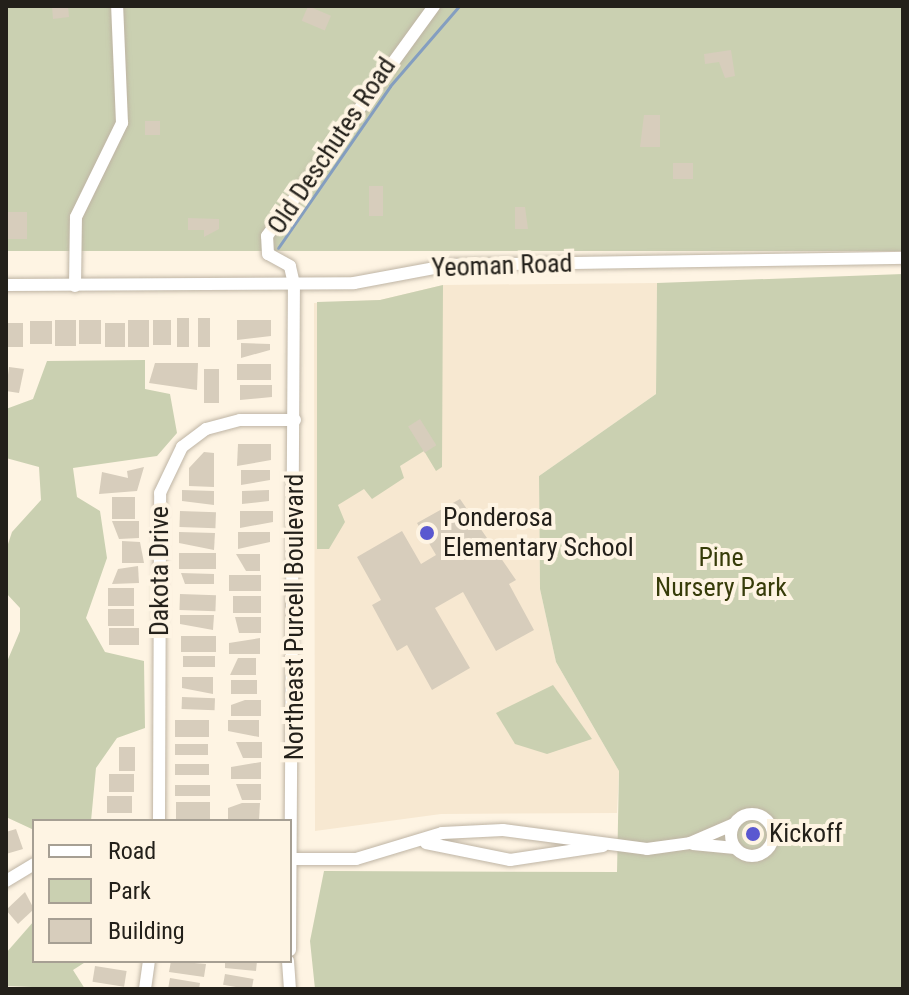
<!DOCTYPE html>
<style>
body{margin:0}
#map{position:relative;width:909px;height:995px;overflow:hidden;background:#fef4e3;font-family:"Roboto Condensed",sans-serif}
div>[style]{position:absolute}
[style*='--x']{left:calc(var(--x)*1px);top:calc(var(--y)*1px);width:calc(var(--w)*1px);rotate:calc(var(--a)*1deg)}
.built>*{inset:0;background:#f7e8d1}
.green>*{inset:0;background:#cad0b1;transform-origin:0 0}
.stream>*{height:3px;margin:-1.5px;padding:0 1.5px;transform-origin:1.5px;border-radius:1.5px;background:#849ec0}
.building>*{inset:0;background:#d7cdbc;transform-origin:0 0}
.roads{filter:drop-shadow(0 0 2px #beb4a4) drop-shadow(0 0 2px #beb4a4)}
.minor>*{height:12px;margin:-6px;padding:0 6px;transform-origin:6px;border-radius:6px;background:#fff}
.minor>.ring{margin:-6px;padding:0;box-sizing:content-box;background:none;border:12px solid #fff;border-radius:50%}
.dots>*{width:22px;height:22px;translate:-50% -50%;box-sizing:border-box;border:4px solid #fef4e3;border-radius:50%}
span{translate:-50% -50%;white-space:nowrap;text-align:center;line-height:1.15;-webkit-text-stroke:8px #fef4e3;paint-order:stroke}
.street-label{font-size:26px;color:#23201a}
.poi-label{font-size:26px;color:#23201a}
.left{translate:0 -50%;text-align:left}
.park-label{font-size:26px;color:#373c09}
.frame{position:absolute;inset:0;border:8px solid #23201a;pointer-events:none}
.legend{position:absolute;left:32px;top:819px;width:260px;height:144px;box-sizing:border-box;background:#fef4e3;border:2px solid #a69f93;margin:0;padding:10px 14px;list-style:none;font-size:24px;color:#23201a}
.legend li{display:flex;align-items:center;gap:16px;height:40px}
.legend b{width:40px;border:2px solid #a69f93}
</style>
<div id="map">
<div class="built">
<div style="clip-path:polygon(657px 283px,656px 394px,539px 476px,540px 589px,556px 662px,619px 771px,617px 813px,441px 814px,315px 831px,314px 303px,380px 300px,443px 285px)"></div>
</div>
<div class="green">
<div style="left:6px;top:6px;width:897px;height:245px"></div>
<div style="clip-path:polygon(903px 274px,903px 989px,315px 989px,310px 941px,324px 871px,617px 872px,619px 771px,556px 662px,540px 589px,539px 476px,656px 394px,657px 283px)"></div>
<div style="clip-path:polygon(443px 285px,442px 467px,436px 471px,424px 451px,400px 466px,404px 478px,372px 499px,364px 489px,338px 505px,345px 522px,329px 549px,317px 549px,317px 302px,380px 300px)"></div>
<div style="clip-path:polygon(145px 360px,145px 389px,170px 394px,177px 433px,157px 456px,73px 468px,77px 497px,100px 511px,107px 558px,86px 618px,105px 652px,144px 661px,145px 728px,117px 738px,96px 768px,91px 821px,34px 821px,34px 830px,6px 817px,6px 664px,20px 631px,20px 608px,6px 593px,6px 550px,12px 532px,41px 500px,39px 467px,6px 458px,6px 409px,33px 399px,47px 361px)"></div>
<div style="clip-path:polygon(553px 685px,592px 739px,547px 754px,515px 744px,496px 713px)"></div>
<div style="clip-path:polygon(34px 921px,34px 961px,87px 961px,73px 970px,85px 989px,6px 986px,6px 953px)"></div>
</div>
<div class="stream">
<div style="--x:278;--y:248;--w:197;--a:-55.3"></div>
<div style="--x:390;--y:86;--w:106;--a:-49.2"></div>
</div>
<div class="building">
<div style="clip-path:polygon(52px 6px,68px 6px,69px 17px,53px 19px)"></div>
<div style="left:308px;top:6px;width:25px;height:16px;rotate:23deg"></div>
<div style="clip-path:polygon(731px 50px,735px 76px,725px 78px,719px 62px,705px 64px,704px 54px)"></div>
<div style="clip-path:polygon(644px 115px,660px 115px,660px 147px,640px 147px)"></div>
<div style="left:145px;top:121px;width:15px;height:14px"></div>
<div style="left:673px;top:163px;width:20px;height:16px"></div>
<div style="left:369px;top:186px;width:14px;height:30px"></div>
<div style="clip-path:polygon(515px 207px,525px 207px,528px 229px,515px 229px)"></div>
<div style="left:6px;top:212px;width:21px;height:27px"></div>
<div style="clip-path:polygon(188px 218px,219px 219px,219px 229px,204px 237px,204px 230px,188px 230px)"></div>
<div style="left:177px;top:318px;width:12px;height:29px"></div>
<div style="left:198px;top:318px;width:12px;height:29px"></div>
<div style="left:55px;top:320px;width:21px;height:26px"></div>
<div style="left:79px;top:320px;width:22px;height:24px"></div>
<div style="left:128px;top:320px;width:21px;height:27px"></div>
<div style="left:153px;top:320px;width:18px;height:25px"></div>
<div style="clip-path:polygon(237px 320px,271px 320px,271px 336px,237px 340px)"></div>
<div style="left:30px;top:321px;width:22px;height:23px"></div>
<div style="left:7px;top:323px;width:16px;height:24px"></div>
<div style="left:105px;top:323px;width:20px;height:24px"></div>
<div style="clip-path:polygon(241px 343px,270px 344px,270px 350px,241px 358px)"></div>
<div style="clip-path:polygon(155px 363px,198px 363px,197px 390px,149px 383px)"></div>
<div style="left:237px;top:364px;width:34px;height:16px"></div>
<div style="clip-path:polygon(9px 367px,24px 369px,19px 393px,6px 391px)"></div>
<div style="left:204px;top:369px;width:15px;height:34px"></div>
<div style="clip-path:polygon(240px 385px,272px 385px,272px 397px,240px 400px)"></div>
<div style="left:420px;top:419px;width:31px;height:14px;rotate:58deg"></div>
<div style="clip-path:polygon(238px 444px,271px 444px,271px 460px,237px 466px)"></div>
<div style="clip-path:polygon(204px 452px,214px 453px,214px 487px,189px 486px,189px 468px)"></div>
<div style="clip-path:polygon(144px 467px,137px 491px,99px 494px,102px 472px,128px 478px,127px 471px)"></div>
<div style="clip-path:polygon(241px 470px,270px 470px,270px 480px,241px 485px)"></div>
<div style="clip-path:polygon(182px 490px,214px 491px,214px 505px,182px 501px)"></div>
<div style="clip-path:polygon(269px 490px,269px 501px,242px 504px,242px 491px)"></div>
<div style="left:112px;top:497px;width:23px;height:22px"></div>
<div style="clip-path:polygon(460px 499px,516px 580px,509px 584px,534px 630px,496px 651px,463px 592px,435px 608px,470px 668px,432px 690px,407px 645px,397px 651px,372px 605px,381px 600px,357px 557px,402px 531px,421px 564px,436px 555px,417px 523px)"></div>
<div style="left:180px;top:511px;width:36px;height:16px;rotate:2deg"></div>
<div style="clip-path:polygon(240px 511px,273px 511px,273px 522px,240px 528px)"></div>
<div style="clip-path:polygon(112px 521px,139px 521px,139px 538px,119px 539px)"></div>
<div style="clip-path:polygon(179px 532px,215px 533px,214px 550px,179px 543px)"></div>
<div style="clip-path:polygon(238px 532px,270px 532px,270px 542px,238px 549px)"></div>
<div style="clip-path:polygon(122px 541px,140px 542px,144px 563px,122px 563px)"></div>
<div style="left:179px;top:553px;width:37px;height:16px"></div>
<div style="clip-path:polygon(236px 554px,260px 554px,260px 571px,246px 571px)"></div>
<div style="clip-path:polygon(138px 566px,139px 583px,112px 584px,118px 569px)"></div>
<div style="clip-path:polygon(181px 573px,214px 574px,214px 584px,185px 584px)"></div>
<div style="left:229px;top:575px;width:32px;height:16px"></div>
<div style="left:108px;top:588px;width:26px;height:18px"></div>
<div style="left:180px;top:594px;width:36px;height:16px;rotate:2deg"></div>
<div style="left:233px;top:596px;width:28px;height:17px"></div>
<div style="left:108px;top:609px;width:26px;height:17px"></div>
<div style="clip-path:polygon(180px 615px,214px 615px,213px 630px,180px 624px)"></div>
<div style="clip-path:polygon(235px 617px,261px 617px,261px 633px,239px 633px)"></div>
<div style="left:109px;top:628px;width:30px;height:17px"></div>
<div style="left:181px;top:636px;width:35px;height:16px"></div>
<div style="clip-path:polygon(260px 638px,260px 654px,229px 654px,229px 643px)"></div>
<div style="left:183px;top:656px;width:32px;height:11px"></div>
<div style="clip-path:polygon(238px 658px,256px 658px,256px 675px,230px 675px)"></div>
<div style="clip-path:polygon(182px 677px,213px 677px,213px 694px,182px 688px)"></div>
<div style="left:231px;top:680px;width:26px;height:14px"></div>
<div style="left:182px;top:697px;width:33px;height:12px;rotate:2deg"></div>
<div style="clip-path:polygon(245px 700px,261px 700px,261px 716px,231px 716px,231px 705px)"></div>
<div style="left:175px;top:720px;width:34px;height:17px"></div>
<div style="clip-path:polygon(228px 720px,259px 720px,259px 737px,228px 731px)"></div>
<div style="clip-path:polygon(236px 742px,262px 742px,262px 758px,243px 758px)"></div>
<div style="left:175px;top:744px;width:33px;height:11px"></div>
<div style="left:119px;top:747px;width:16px;height:24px"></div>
<div style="clip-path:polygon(261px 762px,261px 779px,231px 779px,231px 767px)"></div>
<div style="left:175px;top:764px;width:34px;height:11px"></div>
<div style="left:109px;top:774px;width:25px;height:18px"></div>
<div style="clip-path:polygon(236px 784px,261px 784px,261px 800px,242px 800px)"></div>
<div style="left:175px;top:785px;width:35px;height:11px"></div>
<div style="left:107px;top:796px;width:25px;height:17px"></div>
<div style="left:176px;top:802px;width:34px;height:18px"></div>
<div style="clip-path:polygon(242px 803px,260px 803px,259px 820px,228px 820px,228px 808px)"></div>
<div style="clip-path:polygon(16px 829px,23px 849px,6px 854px,6px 832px)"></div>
<div style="clip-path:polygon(25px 892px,34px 909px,18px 924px,6px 910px)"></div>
<div style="clip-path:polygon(171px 961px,206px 964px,204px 977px,169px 972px)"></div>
<div style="clip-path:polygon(225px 961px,257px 961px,256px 971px,225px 968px)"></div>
<div style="left:95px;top:966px;width:32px;height:16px;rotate:9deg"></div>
<div style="left:225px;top:974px;width:29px;height:11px;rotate:10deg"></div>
<div style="clip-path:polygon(170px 978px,200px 983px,199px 989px,168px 989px)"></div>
</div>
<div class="roads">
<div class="minor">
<div style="--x:6;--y:285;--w:348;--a:-0.3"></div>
<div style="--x:354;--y:283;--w:99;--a:-10.5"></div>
<div style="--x:451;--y:265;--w:452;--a:-0.9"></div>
<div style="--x:75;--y:286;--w:69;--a:-89.2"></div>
<div style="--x:76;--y:217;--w:105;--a:-63.9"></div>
<div style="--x:122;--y:123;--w:117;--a:-92.4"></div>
<div class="ring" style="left:731px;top:814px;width:30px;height:30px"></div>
<div style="--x:159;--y:821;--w:328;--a:-89.8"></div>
<div style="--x:160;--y:493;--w:51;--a:-64.4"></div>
<div style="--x:182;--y:447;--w:30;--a:-37"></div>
<div style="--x:206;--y:429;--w:35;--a:-15"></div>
<div style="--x:240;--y:420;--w:55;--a:0"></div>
<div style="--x:426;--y:843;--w:86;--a:11.4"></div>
<div style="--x:510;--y:860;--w:94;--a:-8.6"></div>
<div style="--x:693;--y:844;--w:42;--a:5.4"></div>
<div style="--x:290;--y:859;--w:66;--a:0"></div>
<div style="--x:356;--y:859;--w:90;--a:-16.8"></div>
<div style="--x:442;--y:833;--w:61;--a:-2.8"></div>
<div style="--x:503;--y:830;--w:145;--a:7.5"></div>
<div style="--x:647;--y:849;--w:43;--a:-7.9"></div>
<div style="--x:690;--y:843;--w:46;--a:-23.2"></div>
<div style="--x:6;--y:881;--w:33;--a:-31"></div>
<div style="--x:290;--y:950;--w:666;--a:-89.66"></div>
<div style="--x:294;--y:284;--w:18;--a:-103"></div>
<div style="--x:290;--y:266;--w:25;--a:-151"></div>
<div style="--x:268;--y:254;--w:18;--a:-93"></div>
<div style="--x:267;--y:236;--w:284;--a:-54"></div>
<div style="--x:288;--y:961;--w:28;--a:86"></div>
<div style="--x:145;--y:989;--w:28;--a:-82"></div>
</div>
</div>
<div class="dots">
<div style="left:427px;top:533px;background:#5a58d0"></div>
<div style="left:753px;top:834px;background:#5a58d0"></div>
</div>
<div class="street-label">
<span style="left:332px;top:146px;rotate:-56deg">Old Deschutes Road</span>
<span style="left:502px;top:266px;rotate:-2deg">Yeoman Road</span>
<span style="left:160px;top:571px;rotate:-90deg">Dakota Drive</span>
<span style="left:295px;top:617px;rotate:-90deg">Northeast Purcell Boulevard</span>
</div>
<div class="poi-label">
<span class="left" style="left:443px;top:533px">Ponderosa<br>Elementary School</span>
<span class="left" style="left:769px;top:834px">Kickoff</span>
</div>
<div class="park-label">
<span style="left:721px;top:573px">Pine<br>Nursery Park</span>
</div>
<div class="frame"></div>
<ul class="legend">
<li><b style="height:10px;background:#fff"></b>Road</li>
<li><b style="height:22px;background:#cad0b1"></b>Park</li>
<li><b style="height:22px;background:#d7cdbc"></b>Building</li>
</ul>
</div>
